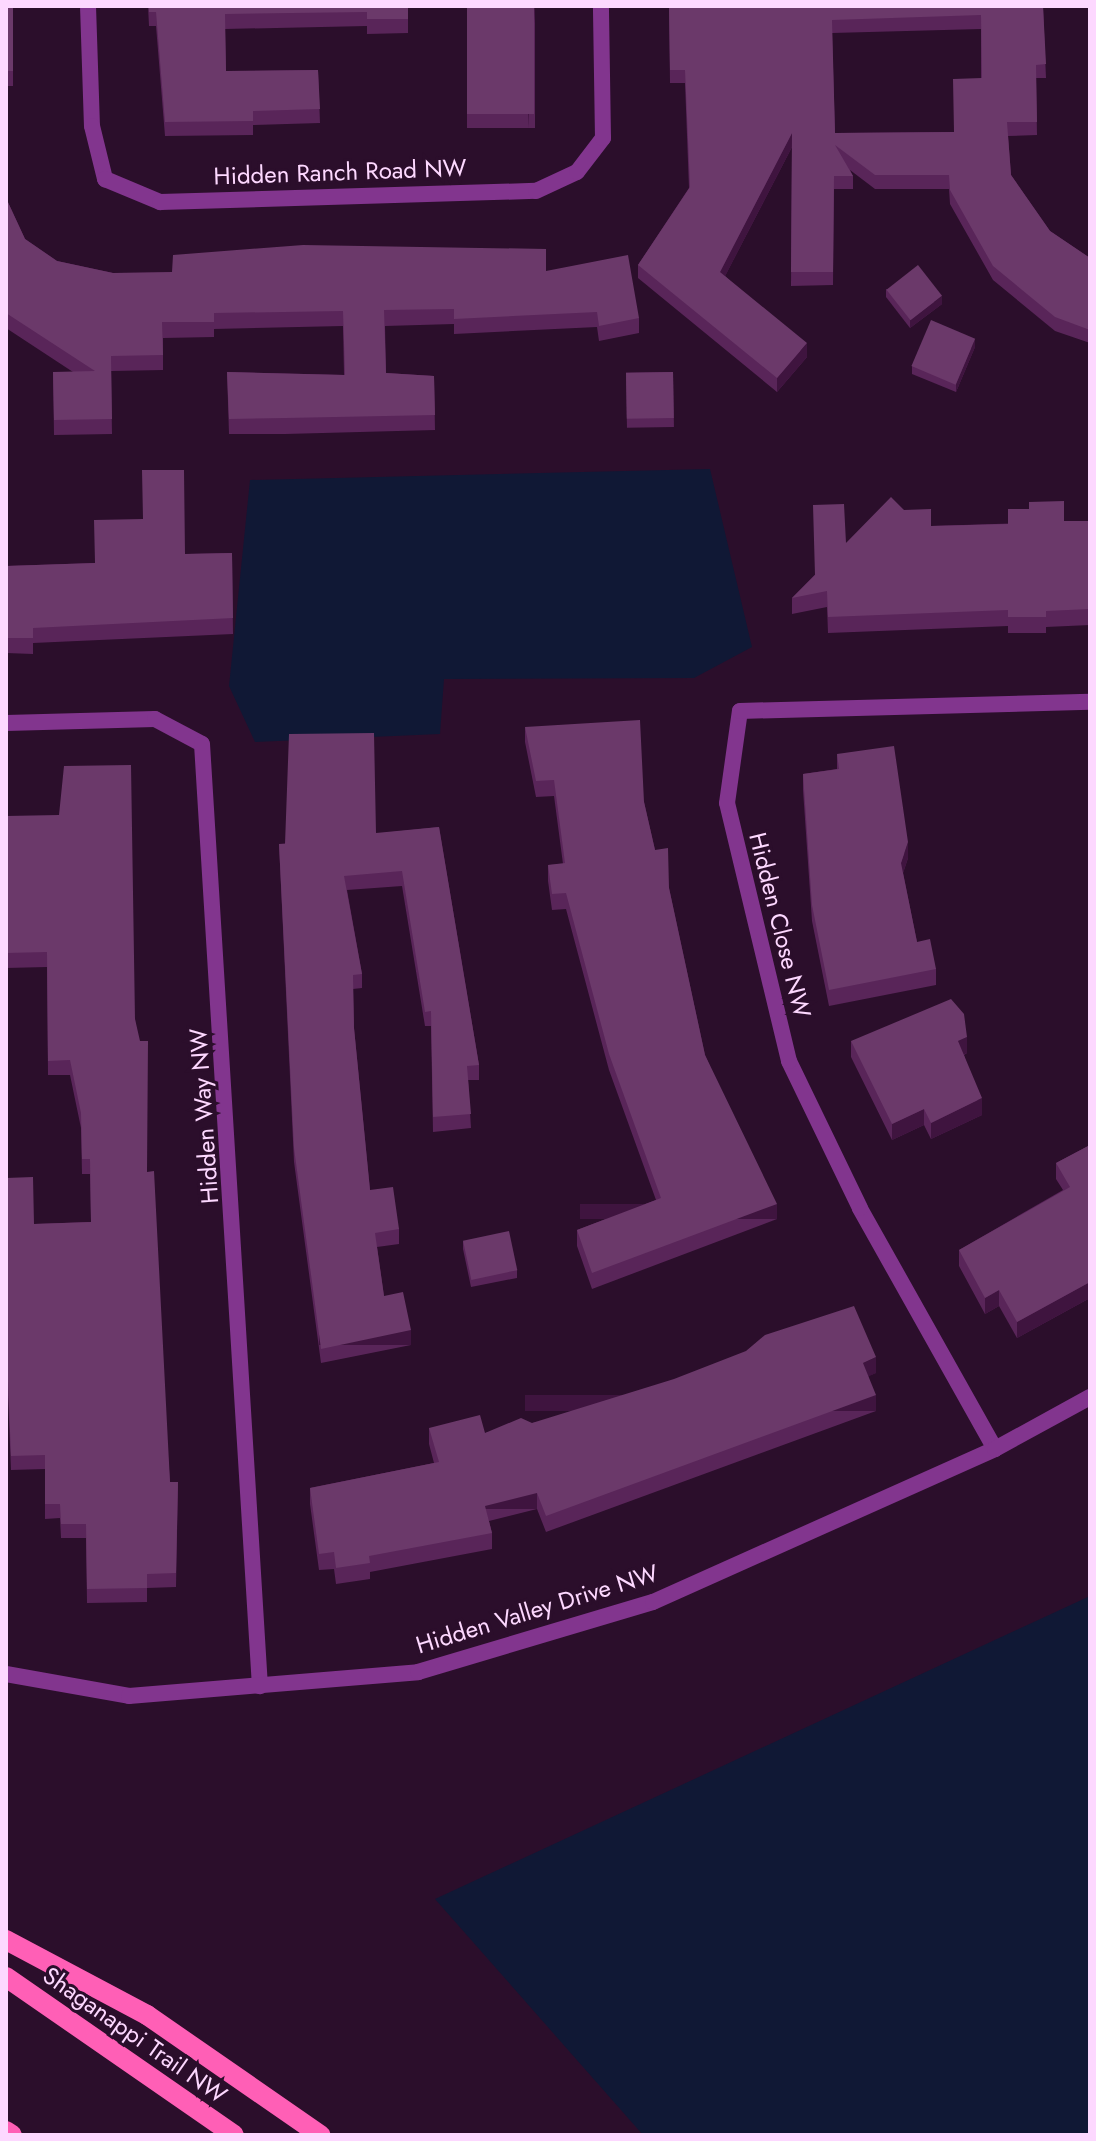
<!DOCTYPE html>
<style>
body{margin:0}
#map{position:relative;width:1096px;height:2141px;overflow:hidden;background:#2b0e2b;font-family:Jost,sans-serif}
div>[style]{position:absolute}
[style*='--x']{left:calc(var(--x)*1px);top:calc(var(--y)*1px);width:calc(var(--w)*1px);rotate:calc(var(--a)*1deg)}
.green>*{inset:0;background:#101835}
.minor>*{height:16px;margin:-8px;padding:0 8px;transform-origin:8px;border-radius:8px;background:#82358e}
.tertiary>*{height:16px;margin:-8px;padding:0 8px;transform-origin:8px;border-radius:8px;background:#82358e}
.primary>*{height:20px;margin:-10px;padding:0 10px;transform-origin:10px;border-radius:10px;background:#ff5fb6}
.wall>*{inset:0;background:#592559;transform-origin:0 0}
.shaded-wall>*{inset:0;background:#3f143f;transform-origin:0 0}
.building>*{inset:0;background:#6b396a;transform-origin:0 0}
span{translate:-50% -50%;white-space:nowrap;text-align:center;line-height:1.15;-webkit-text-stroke:6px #2b0e2b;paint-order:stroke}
.street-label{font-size:24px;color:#fdd8ff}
.frame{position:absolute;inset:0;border:8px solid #fdd8ff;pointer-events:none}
</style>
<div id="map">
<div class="green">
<div style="clip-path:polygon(710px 469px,752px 647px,694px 678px,444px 679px,440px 734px,255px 742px,229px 686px,250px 480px)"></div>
<div style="clip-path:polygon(1090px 1596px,1090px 2135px,643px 2135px,435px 1899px)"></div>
</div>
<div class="minor">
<div style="--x:88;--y:6;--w:120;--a:88.1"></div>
<div style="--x:92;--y:126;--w:55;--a:76.2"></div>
<div style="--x:105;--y:179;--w:60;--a:22.7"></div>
<div style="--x:160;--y:202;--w:376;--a:-1.7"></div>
<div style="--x:536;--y:191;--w:45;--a:-24.9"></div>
<div style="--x:577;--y:172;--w:43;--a:-52.6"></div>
<div style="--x:603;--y:138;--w:132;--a:-90.9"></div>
<div style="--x:6;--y:723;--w:149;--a:-1.5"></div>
<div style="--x:155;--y:719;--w:53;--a:28"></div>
<div style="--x:202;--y:744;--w:944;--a:86.48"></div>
<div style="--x:995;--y:1449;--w:276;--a:-119.3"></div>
<div style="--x:860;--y:1208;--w:163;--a:-115.8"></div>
<div style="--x:789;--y:1061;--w:265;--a:-103.5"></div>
<div style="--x:727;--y:803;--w:93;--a:-82"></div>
<div style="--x:740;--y:711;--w:350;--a:-1.5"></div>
</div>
<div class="tertiary">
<div style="--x:6;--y:1674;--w:125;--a:10.1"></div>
<div style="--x:129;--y:1696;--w:290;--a:-4.7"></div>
<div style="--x:418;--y:1672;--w:245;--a:-16.6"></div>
<div style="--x:653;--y:1602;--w:375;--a:-24.1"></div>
<div style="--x:995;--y:1449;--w:108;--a:-28.7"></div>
</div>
<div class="primary">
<div style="--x:6;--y:1940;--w:160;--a:28"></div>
<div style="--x:147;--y:2015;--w:211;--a:34.7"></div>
<div style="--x:6;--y:1977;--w:277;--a:34.7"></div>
<div style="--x:6;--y:2131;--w:7;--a:34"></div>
</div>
<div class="wall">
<div style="left:6px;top:6px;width:7px;height:80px"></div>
<div style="clip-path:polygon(148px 6px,408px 6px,408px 33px,367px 34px,367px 26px,225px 29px,226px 71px,318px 70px,320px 123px,253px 125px,253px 135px,165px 136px,156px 26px,149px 26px)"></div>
<div style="left:467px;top:6px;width:68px;height:122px"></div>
<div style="clip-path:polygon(evenodd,669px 6px,1043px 6px,1046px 78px,1036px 78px,1037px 135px,1008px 136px,1011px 175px,1050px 231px,1090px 258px,1090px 343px,1055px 331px,993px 280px,950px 204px,949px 189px,875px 189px,850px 170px,853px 176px,853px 189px,834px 189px,833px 285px,791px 286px,792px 147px,725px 276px,807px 357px,777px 392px,638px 278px,638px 265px,689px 188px,685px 83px,670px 83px,669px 6px,981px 29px,981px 78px,954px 132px,835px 133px,832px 33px,981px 29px)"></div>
<div style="clip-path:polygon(6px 198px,25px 239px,57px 261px,113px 273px,546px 271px,639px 318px,639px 333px,599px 341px,597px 327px,454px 334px,454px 324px,385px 326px,386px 373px,434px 376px,435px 430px,285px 434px,229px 434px,227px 372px,344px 375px,343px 326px,214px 329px,214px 337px,163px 338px,163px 370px,111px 371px,112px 434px,54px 435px,53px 372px,73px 372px,6px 328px)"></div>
<div style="clip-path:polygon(886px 289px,942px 304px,910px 328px,886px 297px)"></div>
<div style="clip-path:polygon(975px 347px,956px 392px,912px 374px,912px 366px)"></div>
<div style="left:673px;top:372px;width:55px;height:47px;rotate:89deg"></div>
<div style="clip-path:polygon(904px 510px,931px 526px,1090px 521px,1090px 625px,1046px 627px,1046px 633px,1008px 633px,1008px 626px,828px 633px,827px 607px,792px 614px,792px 598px,846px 543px)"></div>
<div style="clip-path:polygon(232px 553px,233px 634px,33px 643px,33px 654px,6px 653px,6px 566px,95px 563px,185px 554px)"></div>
<div style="clip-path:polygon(525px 727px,644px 802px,655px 850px,669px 888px,705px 1055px,777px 1219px,592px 1289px,577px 1246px,577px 1230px,656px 1200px,609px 1070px,566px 909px,552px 910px,548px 881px,548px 865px,563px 864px,554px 796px,536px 797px,525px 742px)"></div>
<div style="clip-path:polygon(837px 754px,908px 858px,903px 873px,917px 942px,936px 969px,936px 985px,829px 1006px,812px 921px,803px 790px,803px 774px,837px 769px)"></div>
<div style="clip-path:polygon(6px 816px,135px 1019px,170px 1482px,178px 1482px,176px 1587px,147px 1588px,147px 1602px,87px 1603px,86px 1538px,61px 1538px,60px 1518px,45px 1519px,45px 1469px,11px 1470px,6px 1346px,34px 1224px,91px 1222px,90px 1174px,82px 1174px,81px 1128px,70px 1075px,48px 1075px,47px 967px,6px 968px)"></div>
<div style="clip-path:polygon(439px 827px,479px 1065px,479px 1080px,468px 1080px,471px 1128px,433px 1132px,431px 1026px,425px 1026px,402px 886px,347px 890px,362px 974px,362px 988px,353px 989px,354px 1028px,370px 1190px,399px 1229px,399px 1244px,377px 1247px,384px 1296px,411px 1345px,321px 1363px,294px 1162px,279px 844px)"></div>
<div style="clip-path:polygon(851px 1041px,967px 1053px,964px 1055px,982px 1115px,931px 1139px,924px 1125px,892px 1140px,851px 1057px)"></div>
<div style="clip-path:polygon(1090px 1145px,1090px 1298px,1017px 1338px,999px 1306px,985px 1314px,959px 1266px,959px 1250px,1063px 1190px,1056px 1179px,1056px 1163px)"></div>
<div style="clip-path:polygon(463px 1241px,517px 1270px,517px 1278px,471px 1287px,463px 1249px)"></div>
<div style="clip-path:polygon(876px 1373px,868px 1376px,876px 1411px,546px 1532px,537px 1509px,489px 1521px,492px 1533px,492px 1549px,370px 1572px,370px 1579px,336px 1584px,334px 1569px,319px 1570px,310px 1504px,310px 1488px,434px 1463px,429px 1444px,429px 1428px,485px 1433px,532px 1423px)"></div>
</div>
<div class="shaded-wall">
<div style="clip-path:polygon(534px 6px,535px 6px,528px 128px,528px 113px)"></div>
<div style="clip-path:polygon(792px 133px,792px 147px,720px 286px,720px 272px)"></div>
<div style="clip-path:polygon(942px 296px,942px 304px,910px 328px,910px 320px)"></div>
<div style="clip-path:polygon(975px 339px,975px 347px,956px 392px,956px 384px)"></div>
<div style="clip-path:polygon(807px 343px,807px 357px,777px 392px,777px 378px)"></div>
<div style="clip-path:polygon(908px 842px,908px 858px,901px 879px,901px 863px)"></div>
<div style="clip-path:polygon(967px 1037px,967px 1053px,958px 1057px,958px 1041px)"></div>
<div style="clip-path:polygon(982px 1098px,982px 1115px,931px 1139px,931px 1123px)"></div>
<div style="clip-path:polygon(924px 1109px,924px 1125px,892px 1140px,892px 1124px)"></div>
<div style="left:777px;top:1204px;width:15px;height:197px;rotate:90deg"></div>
<div style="clip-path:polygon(1090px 1282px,1090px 1298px,1017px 1338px,1017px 1322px)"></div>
<div style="clip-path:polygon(999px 1290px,999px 1306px,985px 1314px,985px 1298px)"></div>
<div style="left:411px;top:1330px;width:15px;height:92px;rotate:90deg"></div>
<div style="clip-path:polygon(876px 1357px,876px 1373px,863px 1379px,863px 1363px)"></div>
<div style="left:876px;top:1395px;width:16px;height:351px;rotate:90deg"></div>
<div style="left:537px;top:1493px;width:16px;height:54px;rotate:90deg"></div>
</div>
<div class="building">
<div style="left:6px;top:6px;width:7px;height:65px"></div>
<div style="clip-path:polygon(149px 6px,408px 6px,408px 19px,367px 19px,367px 12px,225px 14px,226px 71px,318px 70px,320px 109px,253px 111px,253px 121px,165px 122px,156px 12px,149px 12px)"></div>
<div style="left:467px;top:6px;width:67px;height:108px"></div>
<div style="clip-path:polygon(evenodd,669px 6px,1043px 6px,1046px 64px,1036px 65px,1037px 122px,1007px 122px,1011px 175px,1050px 231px,1090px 258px,1090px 330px,1055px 317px,993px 266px,950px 190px,949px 175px,875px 175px,835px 145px,853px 176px,834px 176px,833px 272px,791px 272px,792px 133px,720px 272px,807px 343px,777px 378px,638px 265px,690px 187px,685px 70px,670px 70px,669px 6px,981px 15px,982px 78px,953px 79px,954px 132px,835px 133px,832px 20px,981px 15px)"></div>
<div style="clip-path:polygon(6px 198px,25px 239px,57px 261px,113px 273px,172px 272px,173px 255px,303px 245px,546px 249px,546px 271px,628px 255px,639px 318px,599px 326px,597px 312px,454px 319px,454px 309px,384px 310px,386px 373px,434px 376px,435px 415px,285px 418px,229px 419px,227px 372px,345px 375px,343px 311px,214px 313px,214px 322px,162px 322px,163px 355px,111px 356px,112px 419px,54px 420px,53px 372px,95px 371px,6px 313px)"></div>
<div style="left:918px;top:265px;width:39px;height:40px;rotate:52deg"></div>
<div style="left:931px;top:320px;width:48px;height:50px;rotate:23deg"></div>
<div style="left:673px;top:372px;width:46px;height:47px;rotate:89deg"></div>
<div style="clip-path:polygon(142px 470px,184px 470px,185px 554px,232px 553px,233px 618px,33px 628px,33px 638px,6px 638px,6px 566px,95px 563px,94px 520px,143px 519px)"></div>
<div style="clip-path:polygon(891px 497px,904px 510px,931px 509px,931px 526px,1008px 524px,1008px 509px,1029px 509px,1029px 502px,1064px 501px,1064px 521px,1090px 521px,1090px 609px,1046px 611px,1046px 617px,1008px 617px,1008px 610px,828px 617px,827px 591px,792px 598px,815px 575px,813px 505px,844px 504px,846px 543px)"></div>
<div style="clip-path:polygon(640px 720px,644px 802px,655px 850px,668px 848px,669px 888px,705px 1055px,777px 1204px,592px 1273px,577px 1230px,661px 1198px,609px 1054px,566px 893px,552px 894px,548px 865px,565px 863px,554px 780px,536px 781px,525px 727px)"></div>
<div style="clip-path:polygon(374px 733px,376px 833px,439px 827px,479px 1065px,467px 1066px,471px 1114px,433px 1117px,431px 1011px,425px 1012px,402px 871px,344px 876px,362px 974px,353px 975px,354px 1028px,370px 1190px,393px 1187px,399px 1229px,375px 1233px,384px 1296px,403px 1292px,411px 1330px,321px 1349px,294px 1148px,279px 844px,285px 844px,289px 734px)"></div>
<div style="clip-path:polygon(894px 746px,908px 842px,901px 863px,917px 942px,930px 939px,936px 969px,829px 990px,812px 905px,803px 774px,839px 769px,837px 754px)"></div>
<div style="clip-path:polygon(131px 765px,135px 1019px,140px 1041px,148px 1041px,147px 1172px,154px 1171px,170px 1482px,178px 1482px,176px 1573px,147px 1574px,147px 1588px,87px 1589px,86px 1524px,61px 1524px,60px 1504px,45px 1504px,45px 1455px,11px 1456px,6px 1331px,6px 1178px,33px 1177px,34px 1224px,91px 1222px,90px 1159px,82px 1159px,81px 1113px,70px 1060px,48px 1061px,47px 952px,6px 953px,6px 816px,59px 815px,64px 766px)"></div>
<div style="clip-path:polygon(951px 999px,964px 1014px,967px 1037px,958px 1041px,982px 1098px,931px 1123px,924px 1109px,892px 1124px,851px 1041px)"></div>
<div style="clip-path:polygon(1090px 1145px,1090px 1282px,1017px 1322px,999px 1290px,985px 1298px,959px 1250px,1070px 1187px,1056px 1163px)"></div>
<div style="left:509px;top:1231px;width:40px;height:47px;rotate:78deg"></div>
<div style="clip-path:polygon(854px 1306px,876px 1357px,863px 1363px,876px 1395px,546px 1516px,537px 1493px,485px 1506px,492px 1533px,369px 1556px,370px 1563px,336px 1568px,334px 1552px,319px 1554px,310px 1488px,439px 1462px,429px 1428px,480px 1415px,485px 1433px,521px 1418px,532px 1423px,674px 1379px,746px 1351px,765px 1335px)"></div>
</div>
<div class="street-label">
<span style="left:340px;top:172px;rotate:-2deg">Hidden Ranch Road NW</span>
<span style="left:780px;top:925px;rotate:76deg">Hidden Close NW</span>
<span style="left:204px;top:1116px;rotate:-94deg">Hidden Way NW</span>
<span style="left:537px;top:1609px;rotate:-17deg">Hidden Valley Drive NW</span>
<span style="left:135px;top:2035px;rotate:35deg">Shaganappi Trail NW</span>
</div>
<div class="frame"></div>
</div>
